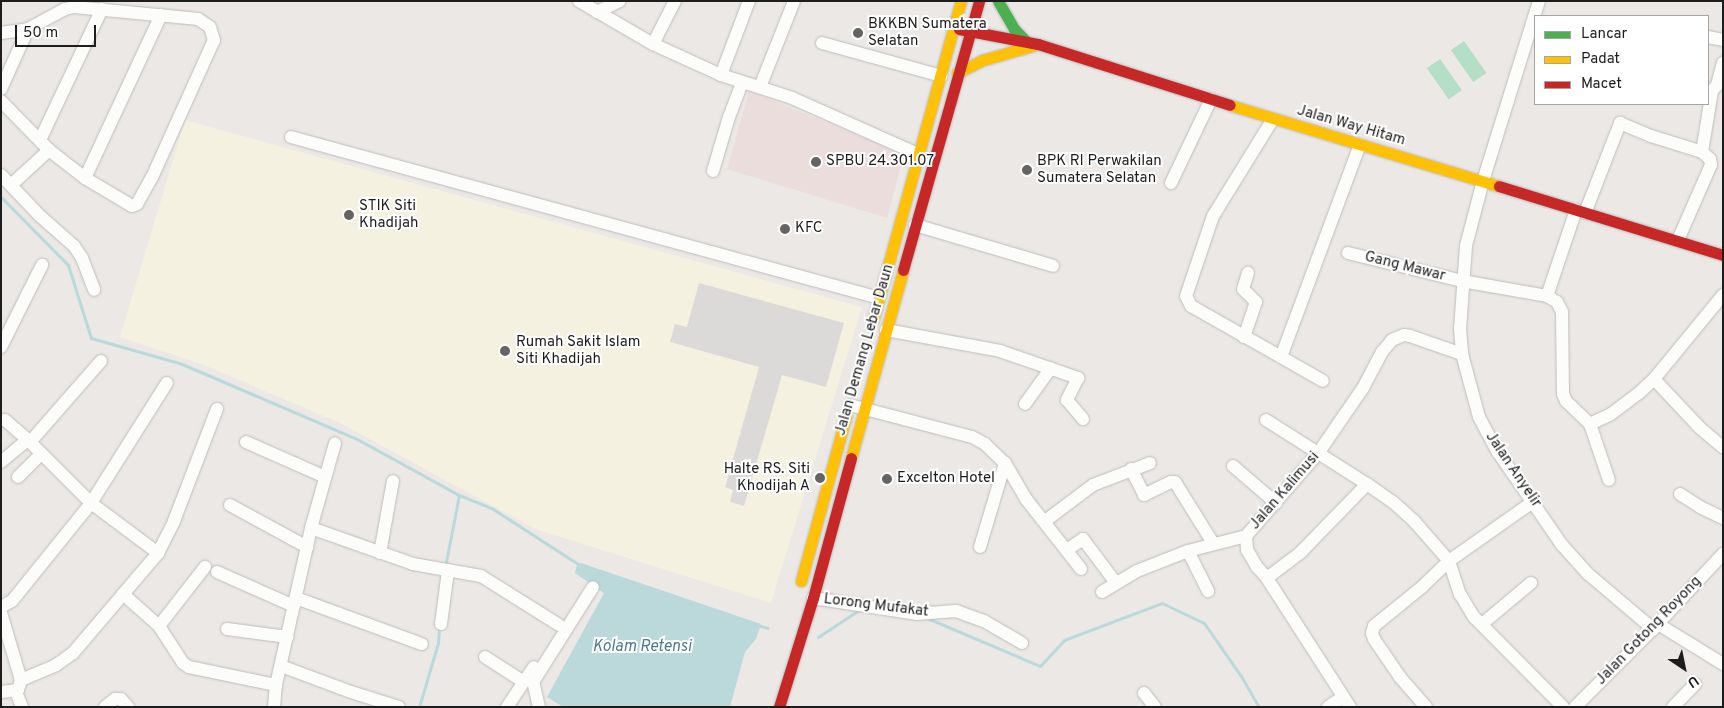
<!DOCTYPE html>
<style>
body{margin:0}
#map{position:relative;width:1724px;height:708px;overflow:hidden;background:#ebe8e5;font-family:Overpass,sans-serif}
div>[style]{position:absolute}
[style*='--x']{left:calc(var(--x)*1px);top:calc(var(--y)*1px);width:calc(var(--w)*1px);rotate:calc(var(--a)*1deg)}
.commercial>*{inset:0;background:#ecdddd}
.education>*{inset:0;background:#f4f1e1}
.pitch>*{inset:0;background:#b5dec6;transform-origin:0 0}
.parking>*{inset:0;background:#dbdad9}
.water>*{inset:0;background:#bbd9db}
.stream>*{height:3px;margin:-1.5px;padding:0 1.5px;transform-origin:1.5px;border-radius:1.5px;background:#bbd9db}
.roads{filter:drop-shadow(0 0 1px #bebdbc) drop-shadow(0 0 1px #bebdbc)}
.street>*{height:12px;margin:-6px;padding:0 6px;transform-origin:6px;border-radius:6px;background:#fcfcfb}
.fast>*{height:11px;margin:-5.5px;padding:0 5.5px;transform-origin:5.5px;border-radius:5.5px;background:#4caf50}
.slow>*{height:11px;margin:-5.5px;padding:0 5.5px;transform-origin:5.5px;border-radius:5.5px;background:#ffc107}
.jam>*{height:11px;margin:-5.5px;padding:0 5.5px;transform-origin:5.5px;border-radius:5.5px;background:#c62828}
.dots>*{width:14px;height:14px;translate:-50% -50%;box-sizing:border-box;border:2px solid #fff;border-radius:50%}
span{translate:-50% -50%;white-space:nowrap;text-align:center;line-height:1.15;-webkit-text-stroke:4px #fff;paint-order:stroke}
.poi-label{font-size:15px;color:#1d1d1d}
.left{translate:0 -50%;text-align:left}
.right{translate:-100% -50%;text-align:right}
.street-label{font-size:15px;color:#1d1d1d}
.water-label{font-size:16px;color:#4c7a94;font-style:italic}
.frame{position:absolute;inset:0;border:2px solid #1d1d1d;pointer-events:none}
.legend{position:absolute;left:1534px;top:15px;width:175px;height:90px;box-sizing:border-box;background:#fff;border:1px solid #a5a5a5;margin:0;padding:6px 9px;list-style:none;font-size:15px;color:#1d1d1d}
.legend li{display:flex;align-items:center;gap:10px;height:25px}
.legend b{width:25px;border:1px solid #a5a5a5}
.north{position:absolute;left:1659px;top:643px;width:50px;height:50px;-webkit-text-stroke:4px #fff;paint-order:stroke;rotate:146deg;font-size:14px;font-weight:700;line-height:20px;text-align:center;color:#1d1d1d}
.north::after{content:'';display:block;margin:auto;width:18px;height:22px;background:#1d1d1d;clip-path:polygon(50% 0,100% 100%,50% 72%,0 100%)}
.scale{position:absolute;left:15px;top:25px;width:81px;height:22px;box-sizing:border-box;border:2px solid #1d1d1d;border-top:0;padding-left:6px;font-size:15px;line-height:18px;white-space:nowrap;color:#1d1d1d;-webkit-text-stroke:4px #fff;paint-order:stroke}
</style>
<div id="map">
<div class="commercial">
<div style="clip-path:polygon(749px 91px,904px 154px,887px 218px,727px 169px)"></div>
</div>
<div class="education">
<div style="clip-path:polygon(185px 120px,862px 307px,771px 603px,535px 529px,340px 423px,204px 365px,120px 337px)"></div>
</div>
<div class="pitch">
<div style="left:1464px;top:41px;width:39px;height:16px;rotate:55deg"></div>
<div style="left:1440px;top:59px;width:38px;height:16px;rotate:55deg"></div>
</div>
<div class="parking">
<div style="clip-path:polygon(699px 283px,844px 323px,826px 387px,782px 375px,744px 506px,730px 502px,733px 490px,725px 487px,759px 367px,670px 342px,675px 324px,687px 327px)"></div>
</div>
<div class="water">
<div style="clip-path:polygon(581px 563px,761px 624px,756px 639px,745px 652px,730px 707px,563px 707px,547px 697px,604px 593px,575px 573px,577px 565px)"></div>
</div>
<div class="stream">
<div style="--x:1;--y:197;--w:95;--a:45.4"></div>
<div style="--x:68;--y:265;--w:77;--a:72.5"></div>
<div style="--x:91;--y:338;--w:95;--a:15.9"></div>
<div style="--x:182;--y:364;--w:190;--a:23.2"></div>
<div style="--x:357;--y:439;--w:116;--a:28.8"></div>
<div style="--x:459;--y:495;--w:37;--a:22"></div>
<div style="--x:493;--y:509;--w:105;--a:32.9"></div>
<div style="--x:445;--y:567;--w:73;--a:-79"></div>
<div style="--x:927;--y:618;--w:123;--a:23"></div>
<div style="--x:1040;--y:666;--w:35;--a:-47"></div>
<div style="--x:1064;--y:640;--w:105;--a:-20.7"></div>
<div style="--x:1162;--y:603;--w:47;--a:25.5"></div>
<div style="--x:1204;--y:623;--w:65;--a:55.1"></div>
<div style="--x:1241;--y:676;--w:36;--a:60"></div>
<div style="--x:757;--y:625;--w:11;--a:15"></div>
<div style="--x:818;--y:637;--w:49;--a:-33.4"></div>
<div style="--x:419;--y:707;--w:67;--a:-73.5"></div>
<div style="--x:438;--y:643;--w:15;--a:-86"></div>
</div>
<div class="roads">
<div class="street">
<div style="--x:579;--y:1;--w:86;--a:30.2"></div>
<div style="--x:653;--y:44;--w:75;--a:24.5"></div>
<div style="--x:721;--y:75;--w:75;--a:17.9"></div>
<div style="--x:792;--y:98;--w:142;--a:24"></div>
<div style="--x:1539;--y:1;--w:189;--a:107.3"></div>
<div style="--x:1483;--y:181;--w:67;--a:104.7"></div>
<div style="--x:1466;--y:246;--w:83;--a:94.1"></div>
<div style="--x:1460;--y:329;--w:25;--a:85"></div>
<div style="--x:1462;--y:354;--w:65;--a:74.9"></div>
<div style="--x:1479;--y:417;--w:40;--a:62"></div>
<div style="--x:1498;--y:452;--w:113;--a:55.5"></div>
<div style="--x:1562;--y:545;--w:38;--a:48"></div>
<div style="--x:1587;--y:573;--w:87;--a:40.3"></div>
<div style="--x:597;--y:12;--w:25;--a:-26"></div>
<div style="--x:1;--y:33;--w:27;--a:-8"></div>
<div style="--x:28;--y:29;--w:42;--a:-28.4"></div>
<div style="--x:65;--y:9;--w:9;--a:-13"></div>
<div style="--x:74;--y:7;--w:125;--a:5.5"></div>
<div style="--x:198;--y:19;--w:14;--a:34"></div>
<div style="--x:210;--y:27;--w:14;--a:73"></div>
<div style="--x:214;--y:40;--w:150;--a:114.3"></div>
<div style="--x:152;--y:177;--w:31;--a:119"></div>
<div style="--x:137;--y:204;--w:5;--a:158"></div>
<div style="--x:132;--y:206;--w:55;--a:-149.2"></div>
<div style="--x:85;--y:178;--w:46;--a:-142.1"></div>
<div style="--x:49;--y:150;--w:69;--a:-134.4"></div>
<div style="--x:1708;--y:37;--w:15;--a:11"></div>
<div style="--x:822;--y:43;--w:124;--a:15.4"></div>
<div style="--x:653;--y:44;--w:48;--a:-62.9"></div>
<div style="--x:721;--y:75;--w:79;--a:-69.3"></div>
<div style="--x:1717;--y:85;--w:23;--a:-75"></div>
<div style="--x:760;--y:87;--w:92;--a:-68.4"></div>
<div style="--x:1;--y:89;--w:66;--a:-65.8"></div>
<div style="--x:1273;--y:119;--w:114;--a:121.7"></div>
<div style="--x:1213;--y:216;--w:84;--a:108.6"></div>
<div style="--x:1186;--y:296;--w:11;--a:63"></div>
<div style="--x:1191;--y:306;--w:103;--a:29.5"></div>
<div style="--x:1281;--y:357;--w:226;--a:-69.6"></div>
<div style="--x:291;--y:137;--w:610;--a:15.31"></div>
<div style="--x:40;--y:140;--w:145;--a:-64.7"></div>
<div style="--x:713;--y:171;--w:56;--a:-73.5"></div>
<div style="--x:729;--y:117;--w:36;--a:-69"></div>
<div style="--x:1;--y:175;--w:57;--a:46.4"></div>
<div style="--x:40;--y:216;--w:45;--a:41.4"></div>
<div style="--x:74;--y:246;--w:14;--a:56"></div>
<div style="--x:82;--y:258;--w:34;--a:69"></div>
<div style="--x:85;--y:178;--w:180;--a:-65"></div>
<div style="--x:1171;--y:183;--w:93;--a:-64.5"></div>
<div style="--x:11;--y:185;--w:52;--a:-42.6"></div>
<div style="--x:1585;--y:213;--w:97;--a:-68.7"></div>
<div style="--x:1620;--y:123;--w:34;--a:23"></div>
<div style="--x:1651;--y:136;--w:53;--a:17.4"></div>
<div style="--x:915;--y:225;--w:144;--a:16.5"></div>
<div style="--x:1678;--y:240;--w:82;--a:-66.3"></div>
<div style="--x:1711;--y:165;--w:6;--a:-99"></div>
<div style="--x:1710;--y:159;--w:11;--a:-139"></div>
<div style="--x:1702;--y:152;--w:62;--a:-80.7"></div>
<div style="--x:1712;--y:91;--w:8;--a:-50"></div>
<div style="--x:1717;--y:85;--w:7;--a:-27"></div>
<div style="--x:1348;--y:253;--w:117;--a:13.8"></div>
<div style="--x:1462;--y:281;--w:86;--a:10"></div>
<div style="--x:1547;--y:296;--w:12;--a:31"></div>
<div style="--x:1557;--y:302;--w:11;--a:63"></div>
<div style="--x:1562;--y:312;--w:82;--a:89.3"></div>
<div style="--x:1563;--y:394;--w:8;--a:67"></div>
<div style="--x:1566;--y:401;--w:33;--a:44"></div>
<div style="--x:1590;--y:424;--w:23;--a:-25"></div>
<div style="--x:1611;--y:414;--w:35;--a:-37"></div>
<div style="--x:1639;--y:393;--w:21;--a:-43"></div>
<div style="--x:1654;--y:379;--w:109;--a:-50.6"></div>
<div style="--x:1547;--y:296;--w:91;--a:-71.4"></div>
<div style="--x:886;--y:330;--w:116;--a:10.4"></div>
<div style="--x:1000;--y:351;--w:83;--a:19.1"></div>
<div style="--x:1078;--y:378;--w:25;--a:117"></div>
<div style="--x:1067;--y:400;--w:25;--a:50"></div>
<div style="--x:1244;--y:337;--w:37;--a:-71"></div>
<div style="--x:1256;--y:302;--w:18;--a:-135"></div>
<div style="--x:1243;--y:289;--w:17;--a:-73"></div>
<div style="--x:1;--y:347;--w:92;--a:-63.4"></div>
<div style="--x:1281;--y:357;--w:48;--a:29.7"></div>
<div style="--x:101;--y:361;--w:108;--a:131.2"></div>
<div style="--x:30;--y:442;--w:86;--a:45"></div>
<div style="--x:91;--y:503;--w:84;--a:36.7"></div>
<div style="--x:1654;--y:379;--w:67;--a:46.8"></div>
<div style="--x:1700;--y:428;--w:30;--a:40"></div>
<div style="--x:1025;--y:404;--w:44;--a:-54.2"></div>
<div style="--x:850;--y:405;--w:126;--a:14.7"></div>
<div style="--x:972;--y:437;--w:15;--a:28"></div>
<div style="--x:985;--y:444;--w:28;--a:44"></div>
<div style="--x:1005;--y:463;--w:42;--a:59.7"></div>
<div style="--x:1026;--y:499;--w:89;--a:51.8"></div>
<div style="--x:5;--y:420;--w:33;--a:41"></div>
<div style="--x:1266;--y:420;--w:120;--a:32.4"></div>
<div style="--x:1367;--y:484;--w:32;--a:35"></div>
<div style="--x:1393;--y:502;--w:28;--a:42"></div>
<div style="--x:1414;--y:521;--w:53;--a:48.8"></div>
<div style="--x:1449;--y:561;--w:35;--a:72"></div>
<div style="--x:1460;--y:594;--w:27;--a:59"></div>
<div style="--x:1474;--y:617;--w:127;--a:45.3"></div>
<div style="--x:1590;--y:424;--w:59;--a:71.3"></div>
<div style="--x:246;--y:442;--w:86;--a:23.9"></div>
<div style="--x:1;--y:462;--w:34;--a:-40"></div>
<div style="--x:1233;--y:466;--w:57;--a:40.7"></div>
<div style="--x:1131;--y:469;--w:29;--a:63"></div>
<div style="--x:1144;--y:495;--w:30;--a:-26"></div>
<div style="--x:1171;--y:482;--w:4;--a:0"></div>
<div style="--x:1175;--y:482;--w:72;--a:58.1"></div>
<div style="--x:18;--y:477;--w:33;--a:-45"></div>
<div style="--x:1680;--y:494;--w:24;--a:33"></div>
<div style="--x:1700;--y:507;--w:25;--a:26"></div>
<div style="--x:230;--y:505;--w:88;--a:28.6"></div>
<div style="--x:1045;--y:521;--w:60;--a:-36.9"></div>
<div style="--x:1093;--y:485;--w:61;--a:-21.1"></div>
<div style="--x:311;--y:528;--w:108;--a:19.4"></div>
<div style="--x:413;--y:564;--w:69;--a:10"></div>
<div style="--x:481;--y:576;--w:92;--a:32.1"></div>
<div style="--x:980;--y:547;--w:88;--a:-73.4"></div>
<div style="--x:1067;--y:550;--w:19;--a:-35"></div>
<div style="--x:1083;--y:539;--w:55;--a:53.1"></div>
<div style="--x:1188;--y:551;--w:45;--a:63.4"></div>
<div style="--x:380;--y:553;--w:73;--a:-79.8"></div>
<div style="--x:217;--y:572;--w:84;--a:23.8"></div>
<div style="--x:1267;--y:578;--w:41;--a:-37.1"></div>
<div style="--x:1300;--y:553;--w:96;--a:-45.8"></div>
<div style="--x:1102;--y:592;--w:41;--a:-31"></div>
<div style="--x:1137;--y:571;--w:55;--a:-21.4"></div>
<div style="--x:1188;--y:551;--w:60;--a:-14.5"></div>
<div style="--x:123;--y:594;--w:48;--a:41.6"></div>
<div style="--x:159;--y:626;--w:44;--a:57"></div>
<div style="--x:183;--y:663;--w:7;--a:34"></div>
<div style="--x:189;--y:667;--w:89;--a:11.7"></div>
<div style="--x:296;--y:598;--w:134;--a:20.1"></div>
<div style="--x:813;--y:598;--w:104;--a:8.8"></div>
<div style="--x:916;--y:614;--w:40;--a:-4.3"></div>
<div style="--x:956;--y:611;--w:30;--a:20"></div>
<div style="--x:984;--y:621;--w:44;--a:30.1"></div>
<div style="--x:1;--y:607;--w:13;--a:-29"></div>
<div style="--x:12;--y:601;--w:126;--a:-51.1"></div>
<div style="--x:91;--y:503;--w:142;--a:-57.7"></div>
<div style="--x:1;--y:613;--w:70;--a:73.4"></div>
<div style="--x:21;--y:680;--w:10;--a:107"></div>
<div style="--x:18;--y:690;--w:17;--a:173"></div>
<div style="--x:441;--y:624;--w:53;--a:-82.5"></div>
<div style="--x:1482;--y:624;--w:64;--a:-39.9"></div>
<div style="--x:1658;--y:624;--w:76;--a:31.6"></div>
<div style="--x:159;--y:626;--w:75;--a:-52.1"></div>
<div style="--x:227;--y:629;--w:61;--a:7.6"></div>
<div style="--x:485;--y:657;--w:46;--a:32.7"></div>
<div style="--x:281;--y:666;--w:75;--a:20.4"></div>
<div style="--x:351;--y:692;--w:50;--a:17.4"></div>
<div style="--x:21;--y:680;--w:38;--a:-23"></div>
<div style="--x:56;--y:665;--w:21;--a:-35"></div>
<div style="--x:73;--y:653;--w:131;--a:-49.6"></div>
<div style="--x:158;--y:553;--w:36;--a:-63"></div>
<div style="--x:174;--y:521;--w:120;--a:-69"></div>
<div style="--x:16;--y:692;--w:16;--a:68"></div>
<div style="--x:1144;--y:693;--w:18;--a:52"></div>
<div style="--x:105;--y:707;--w:13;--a:-39"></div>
<div style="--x:115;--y:699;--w:6;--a:0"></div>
<div style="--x:121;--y:699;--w:11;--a:49"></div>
<div style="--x:274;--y:707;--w:22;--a:-85"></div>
<div style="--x:276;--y:685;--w:161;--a:-77.4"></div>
<div style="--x:311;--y:528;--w:88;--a:-74.2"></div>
<div style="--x:507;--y:707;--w:48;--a:-56"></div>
<div style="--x:539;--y:707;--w:26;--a:-103"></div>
<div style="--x:533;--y:682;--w:112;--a:-57.7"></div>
<div style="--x:1328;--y:707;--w:18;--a:-34"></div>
<div style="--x:1350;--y:707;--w:153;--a:-122.8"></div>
<div style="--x:1267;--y:578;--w:15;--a:-132"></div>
<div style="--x:1257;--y:567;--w:20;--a:-120"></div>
<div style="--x:1247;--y:550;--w:14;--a:-94"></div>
<div style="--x:1246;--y:536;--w:111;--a:-49"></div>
<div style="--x:1319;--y:452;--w:78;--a:-55.5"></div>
<div style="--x:1363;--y:388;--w:41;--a:-62.2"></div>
<div style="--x:1382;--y:352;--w:16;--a:-50"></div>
<div style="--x:1392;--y:340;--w:13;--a:-23"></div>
<div style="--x:1404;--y:335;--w:6;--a:9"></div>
<div style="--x:1410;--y:336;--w:55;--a:19.1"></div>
<div style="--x:1426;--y:707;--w:40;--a:-131"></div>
<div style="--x:1400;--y:677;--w:46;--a:-124.4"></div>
<div style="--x:1374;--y:639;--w:6;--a:-108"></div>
<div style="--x:1372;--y:633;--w:7;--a:-74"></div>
<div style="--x:1374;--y:626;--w:62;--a:-39.1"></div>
<div style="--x:1422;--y:587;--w:37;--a:-44"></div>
<div style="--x:1449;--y:561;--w:104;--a:-35.2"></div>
<div style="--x:1575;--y:707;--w:110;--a:-45"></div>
<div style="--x:1653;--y:629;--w:103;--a:-47"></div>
<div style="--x:1673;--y:707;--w:32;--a:-46"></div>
</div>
<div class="fast">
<div style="--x:998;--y:1;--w:32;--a:60"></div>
<div style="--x:1014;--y:29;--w:17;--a:45"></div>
</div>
<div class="slow">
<div style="--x:957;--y:73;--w:29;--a:-27"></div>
<div style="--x:983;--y:60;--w:57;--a:-16.2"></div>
<div style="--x:1230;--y:105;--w:281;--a:16.8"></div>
<div style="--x:873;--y:320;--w:331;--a:-74.6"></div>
<div style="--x:851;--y:458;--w:195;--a:-74.5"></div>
<div style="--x:801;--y:581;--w:171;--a:-74.7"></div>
</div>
<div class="jam">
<div style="--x:959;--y:29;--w:80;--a:10.8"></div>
<div style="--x:1038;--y:44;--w:201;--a:17.6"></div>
<div style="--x:1499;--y:186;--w:234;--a:17.1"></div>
<div style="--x:903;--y:270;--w:280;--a:-74.2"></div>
<div style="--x:779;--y:707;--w:114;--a:-72.7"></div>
<div style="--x:813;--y:598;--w:145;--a:-74.8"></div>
</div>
</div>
<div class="dots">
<div style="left:858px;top:33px;background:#656463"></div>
<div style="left:816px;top:162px;background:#656463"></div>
<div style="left:1027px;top:170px;background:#656463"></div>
<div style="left:349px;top:215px;background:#656463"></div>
<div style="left:785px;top:229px;background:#656463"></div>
<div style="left:505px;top:351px;background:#656463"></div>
<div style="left:820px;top:478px;background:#656463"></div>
<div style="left:887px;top:479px;background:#656463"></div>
</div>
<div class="poi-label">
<span class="left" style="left:868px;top:33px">BKKBN Sumatera<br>Selatan</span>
<span class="left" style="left:1037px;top:170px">BPK RI Perwakilan<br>Sumatera Selatan</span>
<span class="left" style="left:826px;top:162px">SPBU 24.301.07</span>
<span class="left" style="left:359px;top:215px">STIK Siti<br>Khadijah</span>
<span class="left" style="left:795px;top:229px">KFC</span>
<span class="left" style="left:516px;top:351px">Rumah Sakit Islam<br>Siti Khadijah</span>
<span class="right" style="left:810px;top:478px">Halte RS. Siti<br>Khodijah A</span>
<span class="left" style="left:897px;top:479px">Excelton Hotel</span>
</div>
<div class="street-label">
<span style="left:1351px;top:126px;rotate:16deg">Jalan Way Hitam</span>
<span style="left:1405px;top:267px;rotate:14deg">Gang Mawar</span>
<span style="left:865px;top:350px;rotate:-74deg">Jalan Demang Lebar Daun</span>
<span style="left:1513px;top:470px;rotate:56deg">Jalan Anyelir</span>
<span style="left:1285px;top:491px;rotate:-49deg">Jalan Kalimusi</span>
<span style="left:876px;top:606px;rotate:7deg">Lorong Mufakat</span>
<span style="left:1649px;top:631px;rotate:-46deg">Jalan Gotong Royong</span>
</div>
<div class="water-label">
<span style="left:642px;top:647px">Kolam Retensi</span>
</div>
<div class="frame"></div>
<ul class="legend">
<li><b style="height:6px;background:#4caf50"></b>Lancar</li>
<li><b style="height:6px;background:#ffc107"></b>Padat</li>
<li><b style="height:6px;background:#c62828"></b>Macet</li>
</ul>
<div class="north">U</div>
<div class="scale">50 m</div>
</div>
